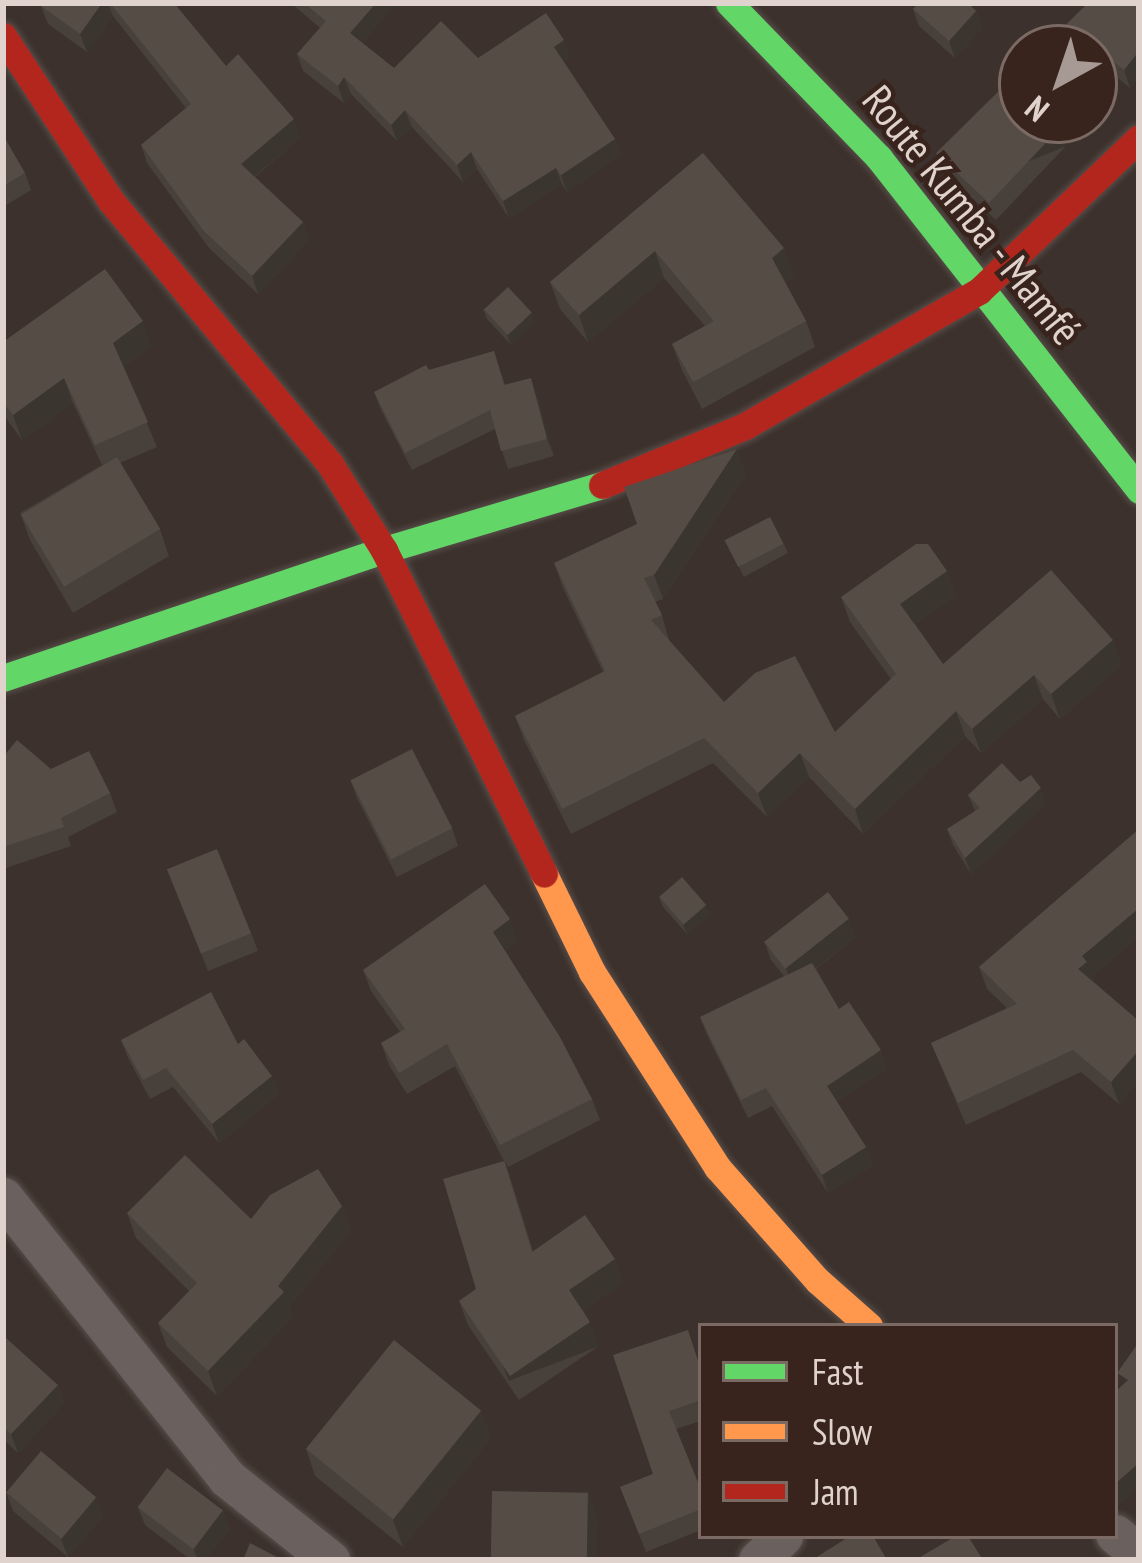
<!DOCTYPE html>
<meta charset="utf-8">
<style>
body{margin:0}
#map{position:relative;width:1142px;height:1563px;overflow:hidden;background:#3c312c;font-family:"PT Sans Narrow",sans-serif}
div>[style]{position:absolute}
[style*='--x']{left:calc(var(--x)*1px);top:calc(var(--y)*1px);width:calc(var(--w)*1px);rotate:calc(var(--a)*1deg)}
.roads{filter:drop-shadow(0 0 3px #584e4a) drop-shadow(0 0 3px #584e4a)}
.street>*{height:39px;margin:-19.5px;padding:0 19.5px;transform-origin:19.5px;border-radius:19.5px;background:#6a615e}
.fast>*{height:27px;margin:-13.5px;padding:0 13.5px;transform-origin:13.5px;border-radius:13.5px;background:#63d668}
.slow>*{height:27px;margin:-13.5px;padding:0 13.5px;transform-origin:13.5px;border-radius:13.5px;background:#ff974d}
.jam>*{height:27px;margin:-13.5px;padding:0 13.5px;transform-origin:13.5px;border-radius:13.5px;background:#b3261e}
.wall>*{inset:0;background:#48413b}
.shaded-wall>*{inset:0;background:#3b3530;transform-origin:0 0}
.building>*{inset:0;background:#544c45;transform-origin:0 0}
span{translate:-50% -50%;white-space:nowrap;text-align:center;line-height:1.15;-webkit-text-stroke:9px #38241c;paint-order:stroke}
.street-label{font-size:42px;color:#e0d3cd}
.frame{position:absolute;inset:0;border:6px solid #e0d3cd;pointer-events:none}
.legend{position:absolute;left:698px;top:1323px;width:420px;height:216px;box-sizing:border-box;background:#38241c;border:3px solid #7b6a63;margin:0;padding:15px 21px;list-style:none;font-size:36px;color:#e0d3cd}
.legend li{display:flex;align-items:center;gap:24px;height:60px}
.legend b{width:60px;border:3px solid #7b6a63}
.north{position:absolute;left:998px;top:24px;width:120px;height:120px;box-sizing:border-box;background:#38241c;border:3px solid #7b6a63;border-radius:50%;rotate:220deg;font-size:33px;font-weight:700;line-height:48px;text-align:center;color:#e0d3cd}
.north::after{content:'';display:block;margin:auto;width:42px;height:54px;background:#a79a95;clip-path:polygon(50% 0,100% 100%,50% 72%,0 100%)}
</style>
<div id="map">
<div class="roads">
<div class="street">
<div style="--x:3;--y:1197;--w:359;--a:51.4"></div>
<div style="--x:227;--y:1478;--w:132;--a:38.5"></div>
<div style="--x:1115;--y:1534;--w:31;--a:40"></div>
<div style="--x:758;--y:1560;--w:35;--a:-44"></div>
</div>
<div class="fast">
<div style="--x:729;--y:3;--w:216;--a:45.9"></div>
<div style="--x:879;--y:158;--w:422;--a:51.9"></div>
<div style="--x:3;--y:678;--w:402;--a:-18.6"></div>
<div style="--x:384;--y:550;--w:227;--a:-16.6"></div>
</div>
<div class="slow">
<div style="--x:544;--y:874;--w:109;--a:63.9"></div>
<div style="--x:592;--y:972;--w:232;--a:57.3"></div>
<div style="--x:717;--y:1167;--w:152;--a:48.5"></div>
<div style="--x:818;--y:1281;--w:68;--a:41.4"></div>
</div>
<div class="jam">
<div style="--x:3;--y:36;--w:197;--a:56.8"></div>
<div style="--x:111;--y:201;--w:342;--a:50.2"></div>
<div style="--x:330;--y:464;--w:102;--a:57.9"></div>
<div style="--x:384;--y:550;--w:361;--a:63.7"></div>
<div style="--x:602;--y:485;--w:155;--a:-22.4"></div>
<div style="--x:745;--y:426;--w:270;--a:-30"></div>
<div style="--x:979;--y:291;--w:221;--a:-43.7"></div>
</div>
</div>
<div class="wall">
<div style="clip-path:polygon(43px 3px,174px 3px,226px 66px,301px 137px,255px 177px,303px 222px,309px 240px,258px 294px,209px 248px,147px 163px,141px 145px,186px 108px,113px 16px,87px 52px,48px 24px,41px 6px)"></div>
<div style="clip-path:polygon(291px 3px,395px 3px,395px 5px,362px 43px,394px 68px,478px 58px,570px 57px,563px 62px,615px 139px,621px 155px,567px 192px,562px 184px,509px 218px,477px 169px,463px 182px,412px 127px,397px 141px,351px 94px,344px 103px,303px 71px,297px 54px,320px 28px)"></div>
<div style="clip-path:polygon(919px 3px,971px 3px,970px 5px,976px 11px,982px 28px,955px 58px,919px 26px,913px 9px)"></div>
<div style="clip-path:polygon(1139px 3px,1139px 76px,1130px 88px,1102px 65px,1094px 73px,1094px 48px)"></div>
<div style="clip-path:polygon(1048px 121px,1058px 130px,1065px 147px,996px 220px,942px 171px,936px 153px)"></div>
<div style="clip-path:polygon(3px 135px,25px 173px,31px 190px,3px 207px)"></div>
<div style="clip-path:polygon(703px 153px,794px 274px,785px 282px,806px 321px,815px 347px,702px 409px,682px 370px,672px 344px,705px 326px,664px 278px,588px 342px,560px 309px,550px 282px)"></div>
<div style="clip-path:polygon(483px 309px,535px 323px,510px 344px,487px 319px)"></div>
<div style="clip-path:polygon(3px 342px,152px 346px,123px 367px,157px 447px,120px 463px,160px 529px,169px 556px,73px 613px,30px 540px,20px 513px,102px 465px,73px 403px,22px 440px,3px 414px)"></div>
<div style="clip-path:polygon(494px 351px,505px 385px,538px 396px,554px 456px,508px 469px,495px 429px,412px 470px,381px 410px,374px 392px,429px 370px)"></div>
<div style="clip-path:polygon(746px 474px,663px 599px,655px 602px,662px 615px,669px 640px,724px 702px,835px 732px,891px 679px,850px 622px,841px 597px,947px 571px,956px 596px,915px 624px,943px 664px,1122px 664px,1060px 719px,1043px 699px,981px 753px,965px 736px,863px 834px,809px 777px,767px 817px,713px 763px,571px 834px,524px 740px,515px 716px,603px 672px,563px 588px,554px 563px)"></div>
<div style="clip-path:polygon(726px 542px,784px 544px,788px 553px,744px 577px)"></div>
<div style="clip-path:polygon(3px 757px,51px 769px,110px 793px,117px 812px,68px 837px,71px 846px,3px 869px)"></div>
<div style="clip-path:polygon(350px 779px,452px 828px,458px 846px,397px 877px,357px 798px)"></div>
<div style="clip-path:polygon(1020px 782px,1046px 804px,971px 874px,953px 845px,947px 829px,975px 811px,968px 795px)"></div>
<div style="clip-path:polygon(1139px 829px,1139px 936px,1092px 976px,1095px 983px,1139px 1021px,1139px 1081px,1119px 1104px,1081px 1072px,966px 1125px,931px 1043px,1007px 1008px,987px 989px,979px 967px)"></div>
<div style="clip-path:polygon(167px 869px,251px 933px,258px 951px,208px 971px)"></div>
<div style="clip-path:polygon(659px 897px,710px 914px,687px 934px,663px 907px)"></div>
<div style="clip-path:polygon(856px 937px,816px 969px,839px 1009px,887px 1068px,837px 1102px,866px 1147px,873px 1165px,828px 1193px,772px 1106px,748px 1118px,707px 1035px,700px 1017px,784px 976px,771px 960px,764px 941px)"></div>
<div style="clip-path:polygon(518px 941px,505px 950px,592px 1099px,600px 1120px,508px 1167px,505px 1161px,533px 1251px,615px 1259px,623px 1283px,583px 1310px,599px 1346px,519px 1400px,468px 1325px,459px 1301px,476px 1289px,504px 1161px,455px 1066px,407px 1094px,389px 1065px,381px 1043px,400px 1032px,371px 991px,363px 970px)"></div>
<div style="clip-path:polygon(121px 1040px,238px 1044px,272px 1076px,279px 1094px,219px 1143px,173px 1087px,150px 1099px,128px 1058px)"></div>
<div style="clip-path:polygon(342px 1206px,351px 1231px,289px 1307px,293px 1317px,217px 1396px,167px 1347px,158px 1323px,189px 1291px,136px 1238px,127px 1213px,251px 1219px)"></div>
<div style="clip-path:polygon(3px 1341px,58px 1385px,64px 1403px,18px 1453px,3px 1439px)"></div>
<div style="clip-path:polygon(613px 1355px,701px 1368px,701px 1421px,676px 1429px,701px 1490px,701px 1530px,646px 1552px,620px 1487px,653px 1474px)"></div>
<div style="clip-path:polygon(481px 1411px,491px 1438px,403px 1547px,315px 1476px,306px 1449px)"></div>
<div style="clip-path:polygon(6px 1492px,103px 1516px,68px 1557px,13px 1511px)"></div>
<div style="clip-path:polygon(138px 1507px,223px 1510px,230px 1529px,205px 1560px,191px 1560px,145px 1525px)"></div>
</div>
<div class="shaded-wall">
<div style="clip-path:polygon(102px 3px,108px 3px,113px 16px,87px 52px,80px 34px)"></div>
<div style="clip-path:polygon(376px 3px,395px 3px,395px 5px,356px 50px,350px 33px)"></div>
<div style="clip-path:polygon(976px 11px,982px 28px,955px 58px,949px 41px)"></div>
<div style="clip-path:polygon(564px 40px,570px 57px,560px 64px,554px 47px)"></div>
<div style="clip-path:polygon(1095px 47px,1102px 65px,1094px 73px,1094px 49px)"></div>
<div style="clip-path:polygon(1139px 51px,1139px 76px,1130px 88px,1124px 70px)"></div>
<div style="clip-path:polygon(344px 77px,351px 94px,344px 103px,338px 86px)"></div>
<div style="clip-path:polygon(405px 110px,412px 127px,397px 141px,391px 125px)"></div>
<div style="clip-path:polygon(294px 119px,301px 137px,248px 182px,241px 164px)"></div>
<div style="left:1058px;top:130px;width:18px;height:100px;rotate:68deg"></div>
<div style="clip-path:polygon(615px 139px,621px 155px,567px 192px,561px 175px)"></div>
<div style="clip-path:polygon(471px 152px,477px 169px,463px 182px,457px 165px)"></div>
<div style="clip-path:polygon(556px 168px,562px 184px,509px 218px,503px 201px)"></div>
<div style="clip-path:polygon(303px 222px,309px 240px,258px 294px,252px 276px)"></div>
<div style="clip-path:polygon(784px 248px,794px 274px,781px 285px,772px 258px)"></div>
<div style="clip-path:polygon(655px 251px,664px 278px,588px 342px,579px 315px)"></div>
<div style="clip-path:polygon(532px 313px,535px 323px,510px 344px,507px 335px)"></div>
<div style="clip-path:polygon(143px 321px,152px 346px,122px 368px,113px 343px)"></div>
<div style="clip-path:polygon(64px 378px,73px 403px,22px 440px,13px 415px)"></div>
<div style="clip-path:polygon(531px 378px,538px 396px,554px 456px,547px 439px)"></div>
<div style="clip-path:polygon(737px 449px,746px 474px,663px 599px,654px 575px)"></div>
<div style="clip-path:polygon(947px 571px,956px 596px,909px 628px,900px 604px)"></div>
<div style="clip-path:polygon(1113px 640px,1122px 664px,1060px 719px,1051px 694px)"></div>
<div style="clip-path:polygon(1034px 675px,1043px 699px,981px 753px,972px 729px)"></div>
<div style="clip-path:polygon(956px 711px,965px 736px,863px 834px,855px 809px)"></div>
<div style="clip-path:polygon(800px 753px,809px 777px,767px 817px,758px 793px)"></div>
<div style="clip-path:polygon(1041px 788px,1046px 804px,971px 874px,965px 858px)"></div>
<div style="clip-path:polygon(706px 905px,710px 914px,687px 934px,683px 925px)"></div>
<div style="clip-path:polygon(1139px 908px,1139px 936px,1092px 976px,1095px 984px,1078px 969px,1082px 956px)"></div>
<div style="clip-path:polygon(510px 919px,518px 941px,501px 953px,493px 932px)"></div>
<div style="clip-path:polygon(849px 919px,856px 937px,792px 987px,786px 968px)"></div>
<div style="clip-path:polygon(881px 1050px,887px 1068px,834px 1104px,827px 1086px)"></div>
<div style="clip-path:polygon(1139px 1050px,1139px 1081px,1119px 1104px,1111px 1082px)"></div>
<div style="clip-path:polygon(272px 1076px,279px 1094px,219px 1143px,212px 1124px)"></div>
<div style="clip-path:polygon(866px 1147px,873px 1165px,828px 1193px,822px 1175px)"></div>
<div style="clip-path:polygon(342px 1206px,351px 1231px,289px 1307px,293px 1317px,217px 1396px,208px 1371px)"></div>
<div style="clip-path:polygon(615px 1259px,623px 1283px,577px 1314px,569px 1290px)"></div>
<div style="left:590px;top:1322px;width:26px;height:97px;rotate:69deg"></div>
<div style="clip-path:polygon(58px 1385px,64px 1403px,18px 1453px,11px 1434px)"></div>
<div style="clip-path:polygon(481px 1411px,491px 1438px,403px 1547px,393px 1520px)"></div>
<div style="clip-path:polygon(1139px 1463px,1139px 1487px,1117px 1507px,1115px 1484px)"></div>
<div style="clip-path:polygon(588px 1492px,598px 1519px,597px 1560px,587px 1560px)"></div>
<div style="clip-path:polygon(96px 1497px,103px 1516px,68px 1557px,61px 1539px)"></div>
<div style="clip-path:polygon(223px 1510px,230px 1529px,205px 1560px,198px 1560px,193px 1548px)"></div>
</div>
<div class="building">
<div style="clip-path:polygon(43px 3px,102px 3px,80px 34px,41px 6px)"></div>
<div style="clip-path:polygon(110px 3px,174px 3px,226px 66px,238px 54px,294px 119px,241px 164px,303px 222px,252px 276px,203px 230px,141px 145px,191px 104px)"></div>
<div style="clip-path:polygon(304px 3px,376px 3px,350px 33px,394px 68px,441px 21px,478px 58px,546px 13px,564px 40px,554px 47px,615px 139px,561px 175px,556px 168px,503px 201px,471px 152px,457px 165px,405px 110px,391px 125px,344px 77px,338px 86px,297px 54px,326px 21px)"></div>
<div style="clip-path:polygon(919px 3px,968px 3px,976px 11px,949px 41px,913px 9px)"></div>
<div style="clip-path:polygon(1088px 3px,1139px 3px,1139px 51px,1124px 70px,1095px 47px,1042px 48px)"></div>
<div style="clip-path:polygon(1022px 68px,1022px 120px,1046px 120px,1058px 130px,989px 203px,936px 153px)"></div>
<div style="clip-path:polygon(3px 135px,25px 173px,3px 186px)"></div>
<div style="clip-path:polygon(703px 153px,784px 248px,772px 258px,806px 321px,693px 382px,672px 344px,714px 321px,655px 251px,579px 315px,550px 282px)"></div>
<div style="clip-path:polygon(105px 269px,143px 321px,113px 343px,148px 422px,95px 445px,64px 378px,13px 415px,3px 402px,3px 342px)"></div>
<div style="left:508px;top:287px;width:35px;height:33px;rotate:47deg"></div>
<div style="clip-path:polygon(494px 351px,504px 385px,531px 378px,547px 439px,501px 451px,490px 410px,405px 453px,374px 392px,426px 365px,429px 370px)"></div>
<div style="clip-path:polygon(737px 449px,654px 575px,644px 578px,662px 615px,651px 620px,724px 702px,755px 673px,795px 656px,835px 732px,896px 674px,841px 597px,916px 544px,928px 544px,947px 571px,900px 604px,943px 664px,1051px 570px,1113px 640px,1051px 694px,1034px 675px,972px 729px,956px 711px,855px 809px,800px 753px,758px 793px,704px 738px,562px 809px,515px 716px,605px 671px,554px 563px,637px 524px,624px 487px)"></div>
<div style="left:117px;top:457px;width:84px;height:112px;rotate:59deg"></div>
<div style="left:770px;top:517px;width:30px;height:51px;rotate:63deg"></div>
<div style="clip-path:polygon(17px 740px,51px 769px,89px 751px,110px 793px,61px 818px,64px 827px,3px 847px,3px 757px)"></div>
<div style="left:412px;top:749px;width:89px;height:69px;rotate:63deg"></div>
<div style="clip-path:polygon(1002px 763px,1020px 782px,1031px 775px,1041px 788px,965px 858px,947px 829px,980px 808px,968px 795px)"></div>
<div style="clip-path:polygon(1139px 829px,1139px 908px,1082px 956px,1087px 962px,1078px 969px,1139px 1021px,1139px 1050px,1111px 1082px,1073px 1050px,958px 1103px,931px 1043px,1017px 1004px,979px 967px)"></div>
<div style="left:217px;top:849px;width:91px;height:54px;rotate:68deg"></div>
<div style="left:682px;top:877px;width:37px;height:30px;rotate:49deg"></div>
<div style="clip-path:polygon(485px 884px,510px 919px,493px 932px,560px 1037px,592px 1099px,500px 1145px,447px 1044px,399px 1073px,381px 1043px,405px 1029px,363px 970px)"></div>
<div style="left:828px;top:892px;width:34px;height:81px;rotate:52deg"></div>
<div style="clip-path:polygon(812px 963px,839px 1009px,849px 1002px,881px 1050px,827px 1086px,866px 1147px,822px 1175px,766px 1088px,741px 1100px,700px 1017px)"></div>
<div style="clip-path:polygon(211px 992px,238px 1044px,244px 1039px,272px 1076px,212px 1124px,166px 1068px,143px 1080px,121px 1040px)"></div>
<div style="clip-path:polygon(185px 1155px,251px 1219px,270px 1195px,318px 1169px,342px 1206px,278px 1286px,284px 1292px,208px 1371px,158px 1323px,197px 1283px,127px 1213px)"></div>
<div style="clip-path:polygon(504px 1161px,532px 1252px,585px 1215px,615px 1259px,569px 1290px,590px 1322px,510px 1376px,459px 1301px,476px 1289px,443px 1179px)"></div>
<div style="clip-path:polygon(688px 1330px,701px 1370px,701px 1400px,669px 1411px,701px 1490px,701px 1509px,639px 1534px,620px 1487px,653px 1474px,613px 1355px)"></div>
<div style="clip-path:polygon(6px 1338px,58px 1385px,11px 1434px,3px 1427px,3px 1341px)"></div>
<div style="left:394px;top:1340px;width:112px;height:140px;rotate:39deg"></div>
<div style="clip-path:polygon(1139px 1342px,1139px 1463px,1115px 1484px,1115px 1392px,1128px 1380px,1117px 1373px)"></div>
<div style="left:41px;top:1451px;width:72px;height:54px;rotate:40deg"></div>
<div style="left:167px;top:1468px;width:70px;height:49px;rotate:37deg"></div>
<div style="left:492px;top:1491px;width:96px;height:69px;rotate:1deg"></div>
<div style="clip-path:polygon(850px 1536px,873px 1536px,887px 1560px,812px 1560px)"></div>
<div style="clip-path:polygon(956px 1536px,968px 1536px,983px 1560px,915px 1560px)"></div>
<div style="clip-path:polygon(250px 1543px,277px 1557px,276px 1560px,243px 1560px)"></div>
</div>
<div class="street-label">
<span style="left:972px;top:215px;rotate:51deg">Route Kumba - Mamfé</span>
</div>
<div class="frame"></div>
<ul class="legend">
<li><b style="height:15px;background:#63d668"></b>Fast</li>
<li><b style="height:15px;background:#ff974d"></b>Slow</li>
<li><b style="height:15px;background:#b3261e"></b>Jam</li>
</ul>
<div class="north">N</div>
</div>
